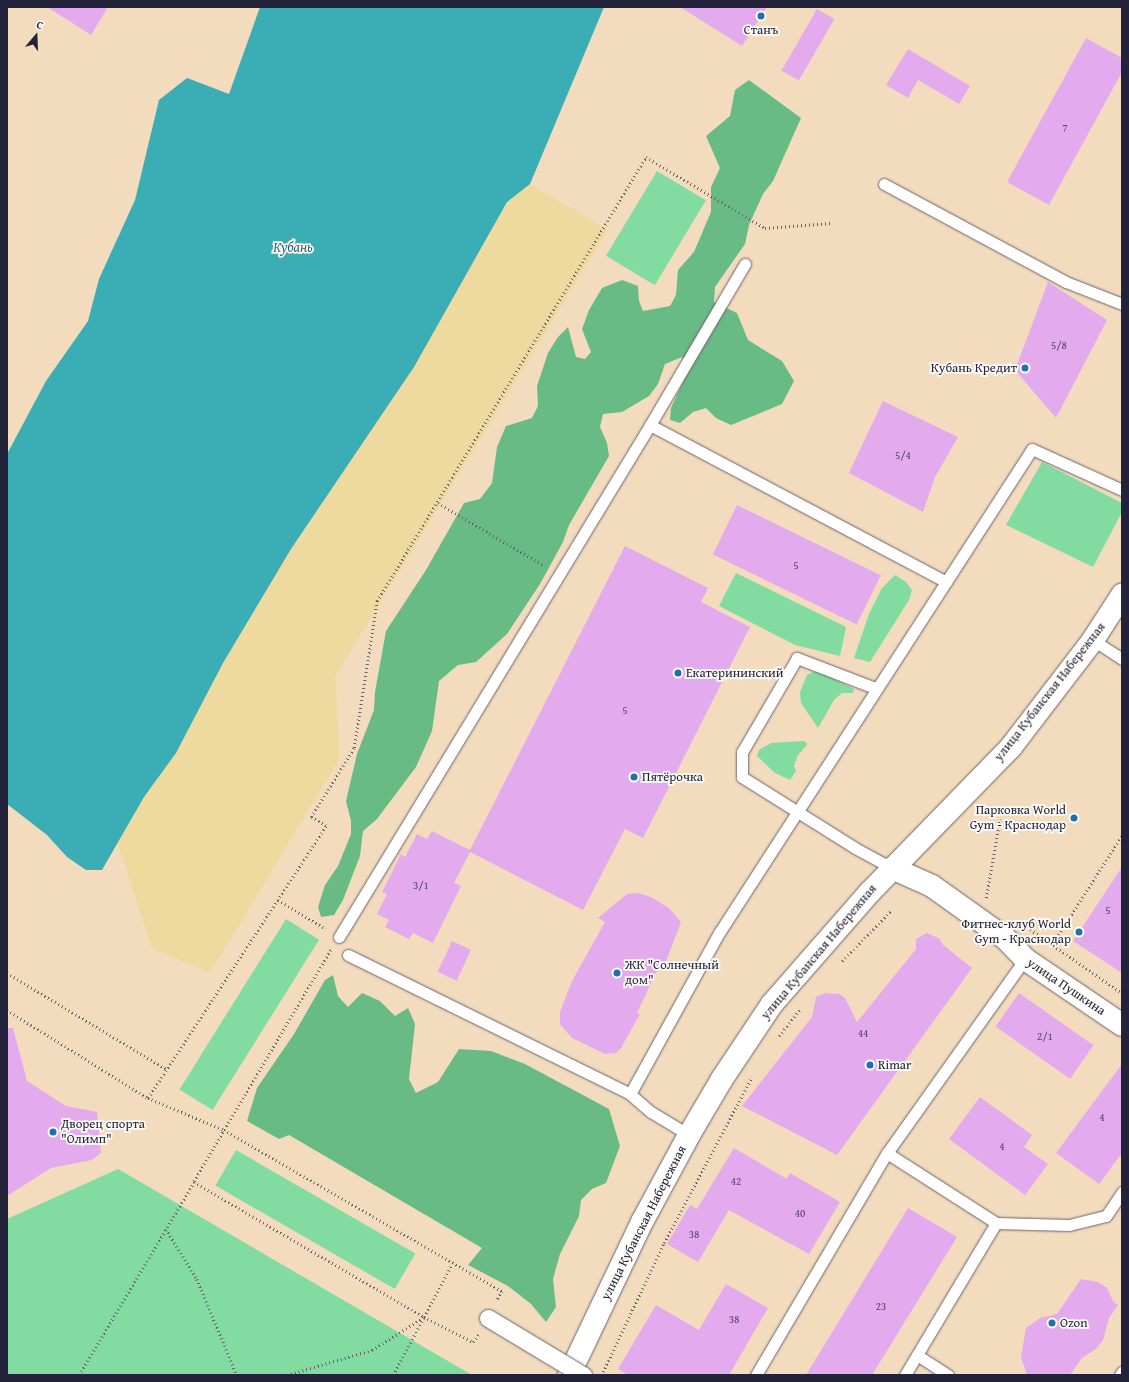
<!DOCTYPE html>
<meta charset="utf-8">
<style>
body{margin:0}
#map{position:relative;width:1129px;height:1382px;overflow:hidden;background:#f3dbbe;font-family:"Gentium Book Plus",serif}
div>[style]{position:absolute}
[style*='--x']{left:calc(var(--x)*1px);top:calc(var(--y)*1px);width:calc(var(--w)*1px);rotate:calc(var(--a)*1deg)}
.green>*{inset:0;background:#82dba0;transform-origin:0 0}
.forest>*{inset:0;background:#69bb86}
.sand>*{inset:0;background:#eeda9e}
.water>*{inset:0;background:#3badb5}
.building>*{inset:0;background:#e3abee;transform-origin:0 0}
.path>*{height:2.5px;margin-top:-1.25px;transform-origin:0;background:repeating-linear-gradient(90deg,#6b6369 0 1px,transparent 0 4px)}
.roads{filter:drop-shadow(0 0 1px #6b6369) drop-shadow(0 0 1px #6b6369)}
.service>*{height:11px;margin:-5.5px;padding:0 5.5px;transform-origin:5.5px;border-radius:5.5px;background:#fff}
.minor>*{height:22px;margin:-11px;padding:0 11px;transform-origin:11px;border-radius:11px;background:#fff}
.secondary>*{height:22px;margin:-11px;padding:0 11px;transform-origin:11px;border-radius:11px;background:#fff}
.bridges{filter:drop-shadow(0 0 1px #6b6369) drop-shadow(0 0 1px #6b6369)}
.pedestrian-bridge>*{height:17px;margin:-8.5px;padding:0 8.5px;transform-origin:8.5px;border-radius:8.5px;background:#fff}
.dots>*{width:11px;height:11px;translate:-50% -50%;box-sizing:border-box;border:2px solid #fdfcf7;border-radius:50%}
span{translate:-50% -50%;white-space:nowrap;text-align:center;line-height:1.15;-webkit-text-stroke:3.5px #fdfcf7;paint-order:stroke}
.number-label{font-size:11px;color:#524468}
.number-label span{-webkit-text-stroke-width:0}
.poi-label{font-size:13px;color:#22223b}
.right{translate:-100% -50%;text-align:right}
.left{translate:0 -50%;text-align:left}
.street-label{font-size:13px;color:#22223b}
.water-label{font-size:14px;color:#2d6172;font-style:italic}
.frame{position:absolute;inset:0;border:8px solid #22223b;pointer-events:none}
.north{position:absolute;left:16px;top:16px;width:40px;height:40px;-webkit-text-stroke:3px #fdfcf7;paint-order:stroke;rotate:19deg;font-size:11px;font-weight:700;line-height:16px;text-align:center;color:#22223b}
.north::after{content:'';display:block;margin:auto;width:14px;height:18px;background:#22223b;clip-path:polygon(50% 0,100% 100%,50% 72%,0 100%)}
</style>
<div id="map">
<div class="green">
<div style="left:657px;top:171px;width:57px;height:99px;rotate:31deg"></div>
<div style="clip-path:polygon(1042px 462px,1122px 503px,1122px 512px,1093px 567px,1006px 525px)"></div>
<div style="clip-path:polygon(736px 573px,846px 627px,840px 656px,795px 645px,719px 606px)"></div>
<div style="clip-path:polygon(895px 575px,906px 582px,912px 590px,909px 600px,870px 662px,854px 658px,869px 614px,882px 588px)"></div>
<div style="clip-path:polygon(813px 672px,820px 672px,854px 689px,853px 693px,842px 693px,834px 700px,818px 728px,801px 703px,800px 692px,807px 675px)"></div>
<div style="clip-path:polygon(802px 741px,806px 742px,807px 745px,798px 755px,794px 766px,796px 771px,790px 780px,775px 773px,757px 756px,759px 750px,771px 743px)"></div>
<div style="left:286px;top:919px;width:39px;height:201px;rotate:32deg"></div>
<div style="left:236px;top:1150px;width:207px;height:41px;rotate:30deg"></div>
<div style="clip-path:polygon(118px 1169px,472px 1375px,7px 1375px,7px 1219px)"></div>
</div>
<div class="forest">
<div style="clip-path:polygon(749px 80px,801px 118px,773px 181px,763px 194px,749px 225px,745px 244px,715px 287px,714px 302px,737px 313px,748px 340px,782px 361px,794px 381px,782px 404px,731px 425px,716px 418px,706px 408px,693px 412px,680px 423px,670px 420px,671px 408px,687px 373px,682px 357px,665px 364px,658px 384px,649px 396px,622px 412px,603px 414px,600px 427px,607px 443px,609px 456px,569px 525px,563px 542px,540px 584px,507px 634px,476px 662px,458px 665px,439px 681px,432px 731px,416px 767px,377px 819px,363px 831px,360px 856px,343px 900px,334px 915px,321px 917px,318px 907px,325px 885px,338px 866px,351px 834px,351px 821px,346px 801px,357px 754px,374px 710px,375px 692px,386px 631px,426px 570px,464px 503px,480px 499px,492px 483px,497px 447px,506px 426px,532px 418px,538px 406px,537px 386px,548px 353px,558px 337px,568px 327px,576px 357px,585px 359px,591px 352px,582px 329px,589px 310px,602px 288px,622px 280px,638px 286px,639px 301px,643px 311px,670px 306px,676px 295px,678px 270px,694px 252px,711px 212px,711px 187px,720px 168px,706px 136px,730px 116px,735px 90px)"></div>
<div style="clip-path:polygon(333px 975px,338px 996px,348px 1007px,362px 993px,380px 1001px,395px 1016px,408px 1008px,415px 1024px,409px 1079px,416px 1093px,438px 1082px,459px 1049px,491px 1051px,525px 1064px,609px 1109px,620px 1146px,606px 1183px,592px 1189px,581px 1200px,579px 1216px,560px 1254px,553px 1279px,556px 1307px,546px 1322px,531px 1304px,508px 1286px,468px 1265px,482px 1248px,289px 1135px,279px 1139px,247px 1121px,257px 1088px,294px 1034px,325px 980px)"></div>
</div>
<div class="sand">
<div style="clip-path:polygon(530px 184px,608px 230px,335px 677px,340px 758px,210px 973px,152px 948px,118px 844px,144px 797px,176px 753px,223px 663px,291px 549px,414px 367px,507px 201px)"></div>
</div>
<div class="water">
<div style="clip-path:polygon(260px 7px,604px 7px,530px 184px,507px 202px,414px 367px,291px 549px,223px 663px,176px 753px,144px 797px,102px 870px,86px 870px,67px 857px,47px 835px,7px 804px,7px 454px,46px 381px,88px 321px,99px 279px,135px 200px,159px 100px,187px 78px,229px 94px)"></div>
</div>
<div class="building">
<div style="clip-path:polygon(47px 7px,108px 7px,91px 35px)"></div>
<div style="clip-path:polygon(680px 7px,767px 7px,742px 46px)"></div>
<div style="left:817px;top:9px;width:20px;height:71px;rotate:30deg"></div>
<div style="clip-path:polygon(1086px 38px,1122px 58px,1122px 72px,1049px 205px,1007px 182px)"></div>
<div style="clip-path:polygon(908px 49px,970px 86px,959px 104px,918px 80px,908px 98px,886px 85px)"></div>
<div style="clip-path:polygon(1048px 282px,1107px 320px,1056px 418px,1015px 370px)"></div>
<div style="clip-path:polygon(883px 401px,958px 437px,935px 477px,923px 512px,849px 473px)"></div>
<div style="left:737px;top:505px;width:160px;height:55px;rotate:26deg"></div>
<div style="clip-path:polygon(625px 546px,708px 588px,701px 602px,750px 627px,643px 838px,625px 829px,583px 910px,470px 852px,454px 883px,461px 886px,433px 943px,413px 933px,409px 939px,385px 927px,389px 920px,377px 914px,387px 894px,382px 892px,401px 854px,405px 857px,417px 834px,427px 839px,432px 831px,470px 850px)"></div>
<div style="clip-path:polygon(1122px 867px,1122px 973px,1073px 941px)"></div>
<div style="clip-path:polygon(638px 893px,651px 897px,669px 908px,681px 922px,665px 964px,661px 962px,637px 1013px,640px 1014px,621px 1048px,616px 1053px,605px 1054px,572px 1038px,560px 1024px,560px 1012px,572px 981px,605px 922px,598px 918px,627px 894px)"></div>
<div style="clip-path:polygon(927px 933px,940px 939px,942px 944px,972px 968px,837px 1155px,742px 1106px,812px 1017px,816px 997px,825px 993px,839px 994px,845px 998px,857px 1022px,916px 949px,916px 939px)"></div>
<div style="left:452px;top:941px;width:21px;height:34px;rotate:25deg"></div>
<div style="left:1019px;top:993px;width:91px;height:41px;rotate:35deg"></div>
<div style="clip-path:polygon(7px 1028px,13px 1028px,27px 1081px,66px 1106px,97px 1112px,101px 1153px,92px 1160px,51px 1168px,7px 1196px)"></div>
<div style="clip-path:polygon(1122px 1064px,1122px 1153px,1099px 1184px,1056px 1153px)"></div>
<div style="clip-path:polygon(980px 1097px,1032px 1135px,1024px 1147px,1048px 1164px,1025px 1195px,949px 1139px)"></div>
<div style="clip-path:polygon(734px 1148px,787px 1179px,790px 1173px,840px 1202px,809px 1254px,729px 1210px,698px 1262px,667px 1244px,690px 1205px,697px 1209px)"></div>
<div style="clip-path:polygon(908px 1208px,957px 1237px,872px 1375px,806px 1375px)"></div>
<div style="clip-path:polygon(1081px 1279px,1098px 1282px,1107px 1288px,1113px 1301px,1118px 1305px,1109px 1318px,1103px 1340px,1097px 1348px,1082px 1358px,1070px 1375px,1027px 1375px,1021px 1357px,1026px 1328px,1040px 1318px,1057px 1314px)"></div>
<div style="clip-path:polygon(726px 1284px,768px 1308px,729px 1375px,628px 1375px,618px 1369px,656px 1305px,699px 1330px)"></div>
</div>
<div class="path">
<div style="--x:438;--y:503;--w:124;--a:30.5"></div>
<div style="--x:986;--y:898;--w:80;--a:-80"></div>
<div style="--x:278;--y:900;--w:56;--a:31.1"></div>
<div style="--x:1027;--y:927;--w:116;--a:34.8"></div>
<div style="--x:1052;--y:945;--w:130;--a:-57.5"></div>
<div style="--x:331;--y:950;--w:269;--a:120.6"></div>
<div style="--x:194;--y:1182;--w:267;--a:30.4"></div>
<div style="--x:424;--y:1317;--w:60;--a:-62.2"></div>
<div style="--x:842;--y:961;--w:71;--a:-45.6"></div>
<div style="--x:7;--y:973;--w:186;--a:31.1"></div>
<div style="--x:7;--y:1010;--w:166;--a:32"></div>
<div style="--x:148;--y:1098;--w:82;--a:22.8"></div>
<div style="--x:224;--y:1130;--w:321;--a:30.1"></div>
<div style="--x:502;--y:1291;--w:11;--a:117"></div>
<div style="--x:779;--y:1036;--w:33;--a:-52"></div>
<div style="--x:148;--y:1098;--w:325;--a:-56.8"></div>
<div style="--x:326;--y:826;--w:17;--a:-149"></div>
<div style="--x:311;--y:817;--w:81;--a:-58.1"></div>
<div style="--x:354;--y:748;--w:149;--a:-81.1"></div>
<div style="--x:377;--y:601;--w:519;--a:-58.79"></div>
<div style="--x:646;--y:157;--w:139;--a:30.8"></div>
<div style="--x:765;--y:228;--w:66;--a:-4.3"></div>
<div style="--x:166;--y:1229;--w:59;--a:58.2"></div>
<div style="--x:197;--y:1279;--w:104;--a:67.4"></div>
<div style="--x:424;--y:1317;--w:55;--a:27"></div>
<div style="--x:473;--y:1342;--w:9;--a:-54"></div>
<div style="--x:603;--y:1372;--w:143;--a:-64.7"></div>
<div style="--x:664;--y:1243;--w:188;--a:-62.1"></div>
<div style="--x:79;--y:1375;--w:225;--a:-59.2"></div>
<div style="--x:287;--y:1375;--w:89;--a:-16.4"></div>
<div style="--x:372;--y:1350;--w:62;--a:-32.4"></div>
<div style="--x:393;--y:1375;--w:66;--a:-61.9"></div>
</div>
<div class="roads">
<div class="service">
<div style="--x:884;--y:184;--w:207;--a:28.3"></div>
<div style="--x:1066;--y:282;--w:60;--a:21.4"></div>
<div style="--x:650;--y:425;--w:335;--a:27.9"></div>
<div style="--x:1093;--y:640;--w:35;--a:33"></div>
<div style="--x:875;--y:688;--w:84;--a:-159"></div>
<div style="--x:797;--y:658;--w:109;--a:120.3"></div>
<div style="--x:742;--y:752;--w:25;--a:90"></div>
<div style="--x:742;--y:777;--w:133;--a:32.1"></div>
<div style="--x:855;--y:848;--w:42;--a:28.4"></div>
<div style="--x:339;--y:937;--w:599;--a:-58.72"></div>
<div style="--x:650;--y:425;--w:187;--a:-59.5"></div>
<div style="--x:348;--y:955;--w:314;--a:26.2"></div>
<div style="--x:630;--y:1094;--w:28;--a:41"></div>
<div style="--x:651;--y:1112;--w:44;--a:31.2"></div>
<div style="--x:630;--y:1094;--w:184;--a:-61.1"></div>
<div style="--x:719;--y:933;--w:576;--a:-57.11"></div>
<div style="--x:1032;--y:449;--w:99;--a:24.5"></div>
<div style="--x:887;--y:1153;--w:130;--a:32.7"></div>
<div style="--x:996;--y:1223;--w:73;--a:1.6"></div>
<div style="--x:1069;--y:1225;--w:38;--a:-14"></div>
<div style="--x:1106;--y:1216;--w:29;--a:-56"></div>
<div style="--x:917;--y:1355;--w:37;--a:33"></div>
<div style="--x:756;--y:1375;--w:258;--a:-59.5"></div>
<div style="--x:887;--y:1153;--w:238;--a:-54.6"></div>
<div style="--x:905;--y:1375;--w:177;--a:-59.1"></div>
<div style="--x:1120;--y:1375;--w:4;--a:-56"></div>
</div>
<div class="minor">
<div style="--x:892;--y:868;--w:44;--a:24.2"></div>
<div style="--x:932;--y:886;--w:90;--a:35.5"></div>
<div style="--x:1005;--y:938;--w:29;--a:46"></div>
<div style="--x:1025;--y:959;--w:117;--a:34.2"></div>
</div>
<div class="secondary">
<div style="--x:569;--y:1375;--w:170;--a:-64.5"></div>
<div style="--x:642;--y:1222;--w:99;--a:-61.6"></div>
<div style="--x:689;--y:1135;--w:65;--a:-59.5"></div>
<div style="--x:722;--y:1079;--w:90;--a:-56.3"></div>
<div style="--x:772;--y:1004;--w:149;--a:-48.8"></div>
<div style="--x:870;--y:892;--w:202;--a:-45.8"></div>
<div style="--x:1011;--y:747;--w:135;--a:-52.5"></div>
<div style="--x:1093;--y:640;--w:54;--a:-57.2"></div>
</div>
</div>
<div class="bridges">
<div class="pedestrian-bridge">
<div style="--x:488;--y:1318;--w:111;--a:31"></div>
</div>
</div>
<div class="dots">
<div style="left:761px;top:16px;background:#1f6fb2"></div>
<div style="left:1025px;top:368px;background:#1f6fb2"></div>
<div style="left:678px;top:673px;background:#1f6fb2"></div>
<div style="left:634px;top:777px;background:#1f6fb2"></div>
<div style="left:1074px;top:818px;background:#1f6fb2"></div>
<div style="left:1079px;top:932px;background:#1f6fb2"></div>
<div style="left:617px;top:973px;background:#1f6fb2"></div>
<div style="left:870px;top:1065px;background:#1f6fb2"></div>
<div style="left:53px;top:1132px;background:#1f6fb2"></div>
<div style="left:1052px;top:1323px;background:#1f6fb2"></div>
</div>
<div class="number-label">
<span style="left:1065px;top:127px">7</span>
<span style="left:1059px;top:345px">5/8</span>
<span style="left:903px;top:455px">5/4</span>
<span style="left:796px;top:565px">5</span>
<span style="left:625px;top:710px">5</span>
<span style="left:421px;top:885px">3/1</span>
<span style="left:1108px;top:910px">5</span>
<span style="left:863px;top:1033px">44</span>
<span style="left:1045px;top:1036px">2/1</span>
<span style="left:1102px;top:1117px">4</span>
<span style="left:1002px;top:1146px">4</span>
<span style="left:736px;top:1181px">42</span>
<span style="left:800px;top:1213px">40</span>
<span style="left:694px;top:1234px">38</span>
<span style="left:881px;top:1306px">23</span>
<span style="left:734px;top:1319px">38</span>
</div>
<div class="poi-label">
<span style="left:761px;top:30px">Станъ</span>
<span class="right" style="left:1017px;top:368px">Кубань Кредит</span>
<span class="left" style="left:686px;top:673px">Екатерининский</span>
<span class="left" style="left:642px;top:777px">Пятёрочка</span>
<span class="right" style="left:1066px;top:818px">Парковка World<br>Gym - Краснодар</span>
<span class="right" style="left:1071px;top:932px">Фитнес-клуб World<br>Gym - Краснодар</span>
<span class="left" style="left:625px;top:973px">ЖК "Солнечный<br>дом"</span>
<span class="left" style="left:878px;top:1065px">Rimar</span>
<span class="left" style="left:61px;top:1132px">Дворец спорта<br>"Олимп"</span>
<span class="left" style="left:1060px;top:1323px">Ozon</span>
</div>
<div class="street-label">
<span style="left:1050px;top:692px;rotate:-52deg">улица Кубанская Набережная</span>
<span style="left:819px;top:952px;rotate:-50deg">улица Кубанская Набережная</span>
<span style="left:1066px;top:987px;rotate:34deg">улица Пушкина</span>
<span style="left:644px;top:1223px;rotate:-63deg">улица Кубанская Набережная</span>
</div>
<div class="water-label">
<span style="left:293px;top:247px">Кубань</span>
</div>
<div class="frame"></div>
<div class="north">С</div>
</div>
